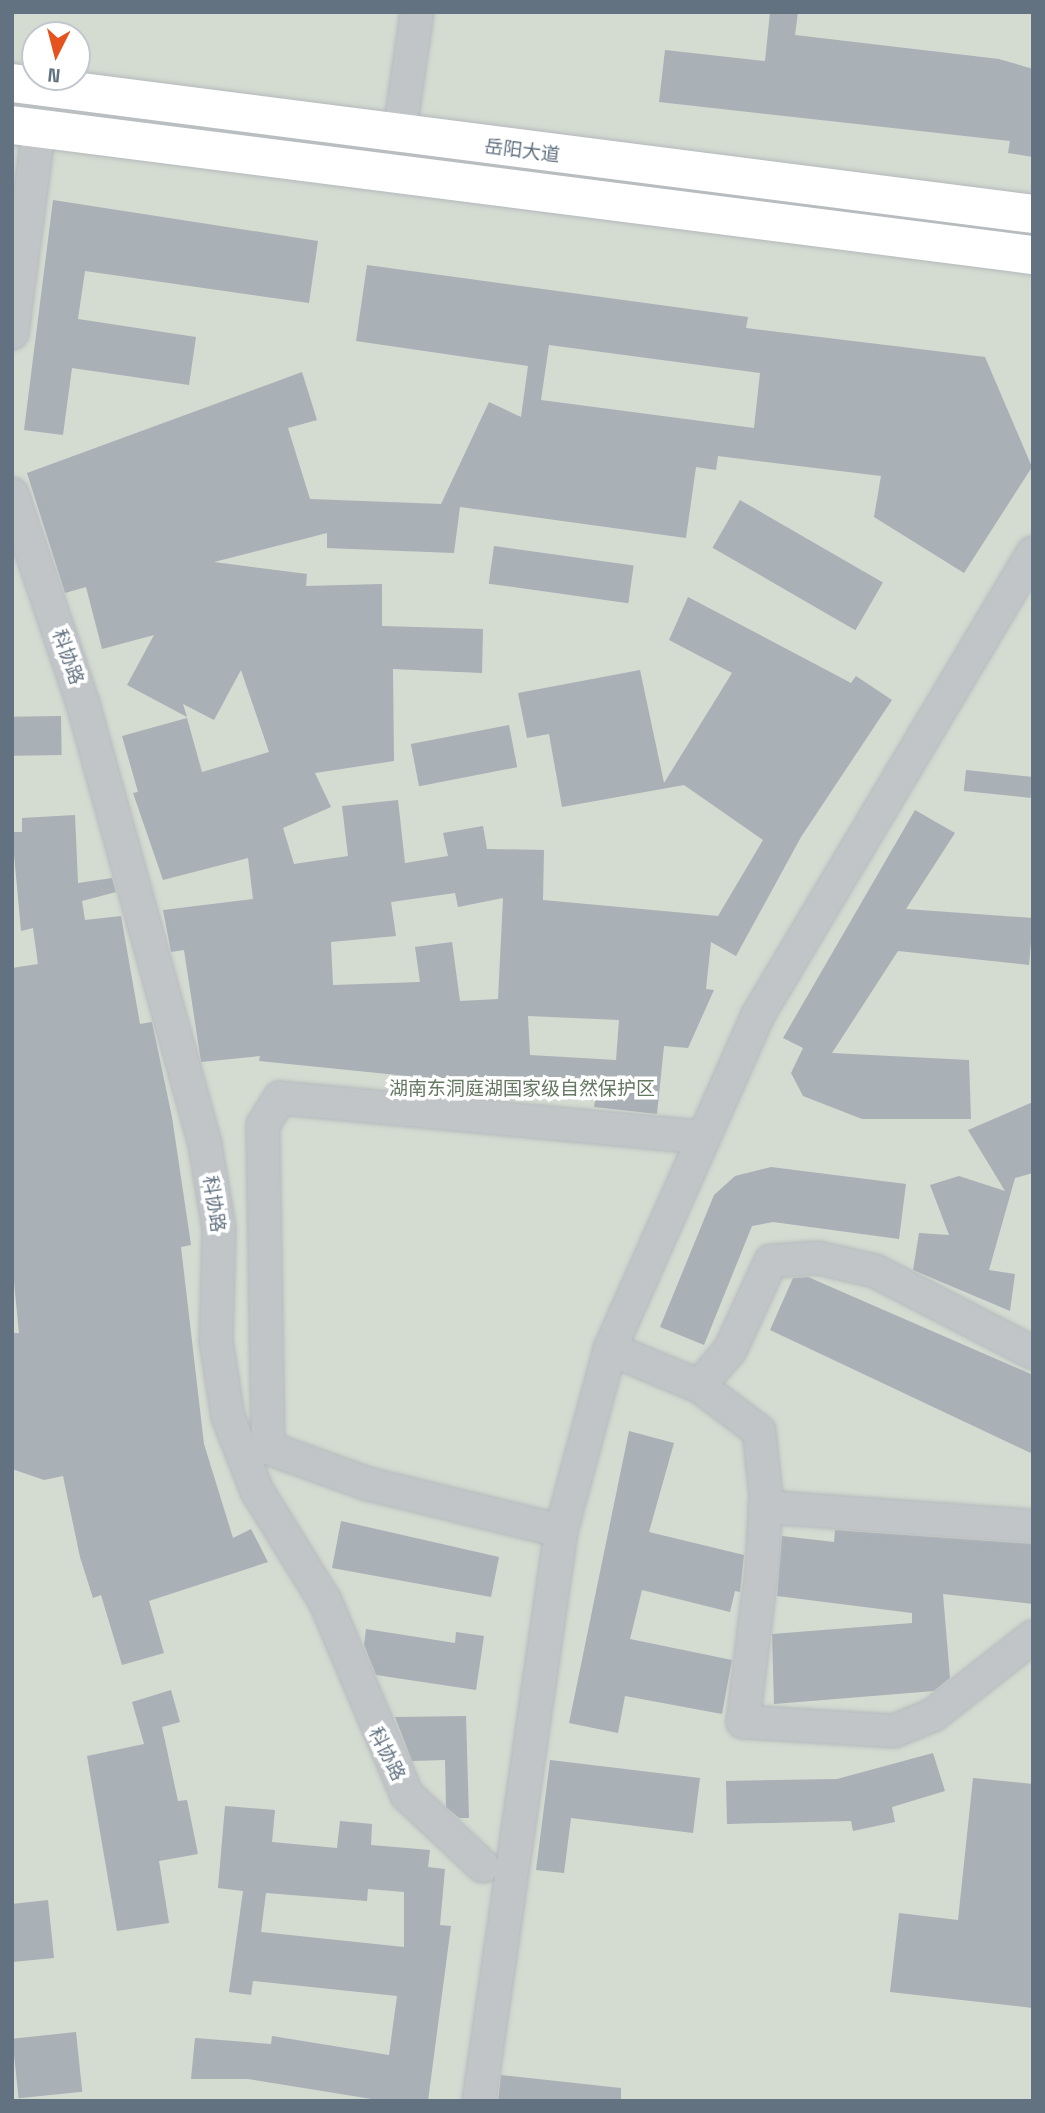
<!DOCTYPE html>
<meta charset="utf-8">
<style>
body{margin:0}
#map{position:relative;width:1045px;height:2113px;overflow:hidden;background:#f4f4ef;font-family:"Space Grotesk","Noto Sans SC",sans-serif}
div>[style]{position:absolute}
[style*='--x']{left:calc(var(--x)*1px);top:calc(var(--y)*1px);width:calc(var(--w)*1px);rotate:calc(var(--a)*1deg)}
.green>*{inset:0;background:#d4dbd1}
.building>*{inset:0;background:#a9b0b6;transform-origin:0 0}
.roads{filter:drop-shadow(0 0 2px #b4b8bc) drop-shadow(0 0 2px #b4b8bc)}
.minor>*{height:32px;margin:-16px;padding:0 16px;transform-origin:16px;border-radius:16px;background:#c1c5c8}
.major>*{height:38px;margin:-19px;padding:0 19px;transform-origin:19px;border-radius:19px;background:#fff}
span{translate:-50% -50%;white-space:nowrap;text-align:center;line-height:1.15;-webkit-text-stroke:7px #fff;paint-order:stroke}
.street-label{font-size:19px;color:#627281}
.park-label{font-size:19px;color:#657861}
.frame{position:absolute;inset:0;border:14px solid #627281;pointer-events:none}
.north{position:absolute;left:21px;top:21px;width:70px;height:70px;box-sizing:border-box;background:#fff;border:2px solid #c0c7cd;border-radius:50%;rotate:186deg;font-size:19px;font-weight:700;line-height:28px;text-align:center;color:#627281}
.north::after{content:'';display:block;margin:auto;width:24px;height:32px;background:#e5531e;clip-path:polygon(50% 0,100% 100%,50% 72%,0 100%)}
</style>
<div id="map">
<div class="green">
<div style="clip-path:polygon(evenodd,12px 12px,1033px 12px,1033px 2101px,12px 2101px,12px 12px,35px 35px,77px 35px,77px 77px,35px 77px,35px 35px)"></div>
</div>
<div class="building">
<div style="clip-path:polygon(770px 12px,798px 12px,795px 35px,999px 59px,1033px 69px,1033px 157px,1008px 153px,1010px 141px,659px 102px,665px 50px,765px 61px)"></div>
<div style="clip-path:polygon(53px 200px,318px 241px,309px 303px,85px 271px,78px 319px,196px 337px,189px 385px,72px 368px,63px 435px,24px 430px)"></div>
<div style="clip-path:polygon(evenodd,367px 265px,748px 317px,746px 328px,985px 357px,1032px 467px,964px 573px,874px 517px,881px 476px,718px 456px,716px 470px,696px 467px,686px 538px,460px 507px,454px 553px,327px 548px,327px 533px,214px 562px,307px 574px,306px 586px,382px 584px,382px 626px,483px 629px,482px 673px,393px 669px,394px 761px,315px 773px,331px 807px,283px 828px,294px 864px,348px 856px,342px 806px,398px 800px,405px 863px,448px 856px,443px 833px,483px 826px,487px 849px,544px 850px,543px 900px,718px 916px,763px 840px,684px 785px,562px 807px,549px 734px,527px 738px,518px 693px,640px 670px,664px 783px,732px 673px,669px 640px,688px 597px,851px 683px,856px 676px,892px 700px,801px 837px,736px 956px,711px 942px,706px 989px,714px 990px,688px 1048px,664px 1046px,657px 1114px,594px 1107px,595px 1100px,456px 1088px,457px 1081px,259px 1061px,260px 1056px,201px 1062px,184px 950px,171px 952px,163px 910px,253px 899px,248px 858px,163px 880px,133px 793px,138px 792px,122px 736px,187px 718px,202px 772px,269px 752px,241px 670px,214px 720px,183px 704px,187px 717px,127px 685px,154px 635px,102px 649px,86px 587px,65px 593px,27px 473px,302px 372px,317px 420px,288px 428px,310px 499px,441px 504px,489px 402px,521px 417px,528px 366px,356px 341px,367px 265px,549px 345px,760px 373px,754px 428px,541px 400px,549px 345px,367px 265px,455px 893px,458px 907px,503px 898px,498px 999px,460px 1001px,452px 942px,415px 947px,420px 982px,333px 985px,331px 942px,396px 936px,391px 902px,455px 893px,367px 265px,528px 1016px,619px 1020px,616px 1060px,530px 1055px,528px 1016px)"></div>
<div style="left:740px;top:500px;width:165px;height:55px;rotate:30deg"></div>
<div style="left:494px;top:546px;width:141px;height:38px;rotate:8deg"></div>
<div style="left:61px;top:716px;width:39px;height:49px;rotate:89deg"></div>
<div style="left:509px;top:725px;width:43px;height:100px;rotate:79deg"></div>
<div style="left:966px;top:770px;width:67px;height:21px;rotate:6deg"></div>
<div style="clip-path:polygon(915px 810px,955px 833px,906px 909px,1033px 918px,1029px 965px,898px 951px,832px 1053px,969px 1060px,971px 1119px,862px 1119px,803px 1096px,791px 1073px,803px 1048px,783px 1038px)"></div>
<div style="clip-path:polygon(75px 815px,78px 883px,112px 878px,116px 892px,82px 901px,85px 920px,121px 916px,140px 1024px,152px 1022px,172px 1117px,191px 1245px,181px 1247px,204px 1444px,233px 1538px,251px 1529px,268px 1562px,149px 1601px,164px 1653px,122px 1665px,101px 1595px,93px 1598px,80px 1557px,63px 1476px,44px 1480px,12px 1469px,12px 1333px,19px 1333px,12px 1262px,12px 968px,38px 964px,33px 928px,21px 931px,12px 832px,22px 832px,22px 818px)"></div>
<div style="clip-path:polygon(1033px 1102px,1033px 1173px,1015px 1178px,989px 1270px,1015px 1274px,1010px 1311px,913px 1270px,919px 1233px,949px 1235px,930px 1185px,959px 1176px,1005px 1191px,968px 1130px)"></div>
<div style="clip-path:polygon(771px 1167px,906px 1184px,899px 1239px,773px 1222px,752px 1226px,704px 1345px,660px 1327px,714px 1195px,735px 1176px)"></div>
<div style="clip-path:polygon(808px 1277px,1033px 1375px,1033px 1454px,770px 1330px,793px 1278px)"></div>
<div style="clip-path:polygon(629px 1431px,674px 1443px,649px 1532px,744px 1555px,740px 1592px,735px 1591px,730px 1612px,642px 1590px,630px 1639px,732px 1660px,722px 1714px,625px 1696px,618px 1733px,569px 1723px)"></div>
<div style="clip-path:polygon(341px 1521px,499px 1557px,491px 1597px,332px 1568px)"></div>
<div style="clip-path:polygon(835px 1530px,1033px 1544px,1033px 1604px,943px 1594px,950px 1678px,934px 1691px,774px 1704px,772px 1634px,912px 1623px,912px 1613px,777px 1596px,782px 1536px,834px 1542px)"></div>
<div style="clip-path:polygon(366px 1629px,455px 1643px,456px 1632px,484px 1636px,476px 1690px,376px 1675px,364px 1645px)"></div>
<div style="clip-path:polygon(171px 1690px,180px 1722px,162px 1727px,178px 1801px,187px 1800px,198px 1854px,159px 1861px,169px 1923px,117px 1931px,87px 1756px,144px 1744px,132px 1702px)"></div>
<div style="clip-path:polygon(466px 1716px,469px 1818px,459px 1818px,446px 1807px,445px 1760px,412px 1761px,395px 1717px)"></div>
<div style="clip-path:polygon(933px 1753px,945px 1791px,892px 1807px,895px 1822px,853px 1831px,851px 1821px,727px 1824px,726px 1781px,837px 1779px)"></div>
<div style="clip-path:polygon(550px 1760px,700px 1778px,693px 1833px,571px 1818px,564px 1873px,536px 1870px)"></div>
<div style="clip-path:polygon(973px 1778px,1033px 1784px,1033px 2008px,890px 1992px,899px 1913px,958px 1920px)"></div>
<div style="clip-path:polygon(evenodd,225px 1806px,275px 1810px,272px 1842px,337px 1848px,340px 1821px,372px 1824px,371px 1845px,430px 1850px,428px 1867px,445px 1869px,440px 1925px,451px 1926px,428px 2101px,384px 2101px,248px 2079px,191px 2079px,195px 2038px,271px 2044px,272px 2036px,389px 2055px,397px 1996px,253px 1981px,251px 1995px,229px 1992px,243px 1891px,218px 1888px,225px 1806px,368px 1889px,404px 1892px,404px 1947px,261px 1932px,266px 1893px,367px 1901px,368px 1889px)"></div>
<div style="clip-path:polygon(48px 1900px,54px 1958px,12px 1962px,12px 1904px)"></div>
<div style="left:76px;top:2032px;width:60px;height:64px;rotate:84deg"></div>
<div style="clip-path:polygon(501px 2075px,621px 2088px,621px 2101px,498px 2101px)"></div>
</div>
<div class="roads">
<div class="minor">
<div style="--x:399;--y:136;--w:125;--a:-81.7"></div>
<div style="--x:12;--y:333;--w:206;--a:-82.5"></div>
<div style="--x:12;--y:494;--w:222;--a:71.3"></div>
<div style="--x:83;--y:704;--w:458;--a:74.5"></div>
<div style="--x:205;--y:1145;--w:85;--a:80.5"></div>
<div style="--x:219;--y:1229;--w:112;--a:91.5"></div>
<div style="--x:216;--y:1341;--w:77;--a:81"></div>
<div style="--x:228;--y:1417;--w:79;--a:68.6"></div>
<div style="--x:257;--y:1491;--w:129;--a:58.3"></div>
<div style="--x:325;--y:1601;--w:211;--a:67.1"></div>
<div style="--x:407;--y:1795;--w:104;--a:43.1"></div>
<div style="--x:610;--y:1349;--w:96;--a:22.6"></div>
<div style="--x:699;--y:1386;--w:75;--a:36.9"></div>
<div style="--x:759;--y:1431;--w:66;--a:83.9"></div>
<div style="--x:766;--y:1497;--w:70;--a:93.3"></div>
<div style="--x:762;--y:1567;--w:156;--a:97"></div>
<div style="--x:743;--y:1722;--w:151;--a:3.4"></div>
<div style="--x:894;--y:1731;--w:42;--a:-22.3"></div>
<div style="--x:933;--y:1715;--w:127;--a:-38"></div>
<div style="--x:699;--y:1386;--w:48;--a:-49.3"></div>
<div style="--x:730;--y:1350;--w:98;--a:-65.3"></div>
<div style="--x:771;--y:1261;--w:47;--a:-3.7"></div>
<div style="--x:818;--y:1258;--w:58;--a:12.8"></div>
<div style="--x:875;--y:1271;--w:178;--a:27.4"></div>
<div style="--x:765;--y:1507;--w:269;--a:4.1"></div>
<div style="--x:561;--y:1531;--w:199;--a:-166.3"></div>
<div style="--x:368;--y:1484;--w:106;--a:-160.2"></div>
<div style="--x:268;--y:1448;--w:323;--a:-90.9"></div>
<div style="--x:263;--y:1125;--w:32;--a:-58"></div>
<div style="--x:280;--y:1098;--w:425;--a:5.3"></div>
<div style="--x:479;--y:2101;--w:576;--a:-81.81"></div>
<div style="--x:561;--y:1531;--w:188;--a:-74.9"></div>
<div style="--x:610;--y:1349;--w:365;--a:-66.1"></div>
<div style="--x:758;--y:1015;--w:538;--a:-59.24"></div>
</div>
<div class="major">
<div style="--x:12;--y:83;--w:1029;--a:7.31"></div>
<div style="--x:12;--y:125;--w:1029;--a:7.26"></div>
</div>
</div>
<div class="street-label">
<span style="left:522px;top:151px;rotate:7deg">岳阳大道</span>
<span style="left:68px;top:657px;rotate:71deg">科协路</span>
<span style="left:214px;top:1204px;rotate:82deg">科协路</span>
<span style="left:387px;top:1754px;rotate:64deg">科协路</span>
</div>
<div class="park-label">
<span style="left:522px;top:1089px">湖南东洞庭湖国家级自然保护区</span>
</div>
<div class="frame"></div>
<div class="north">N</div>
</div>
